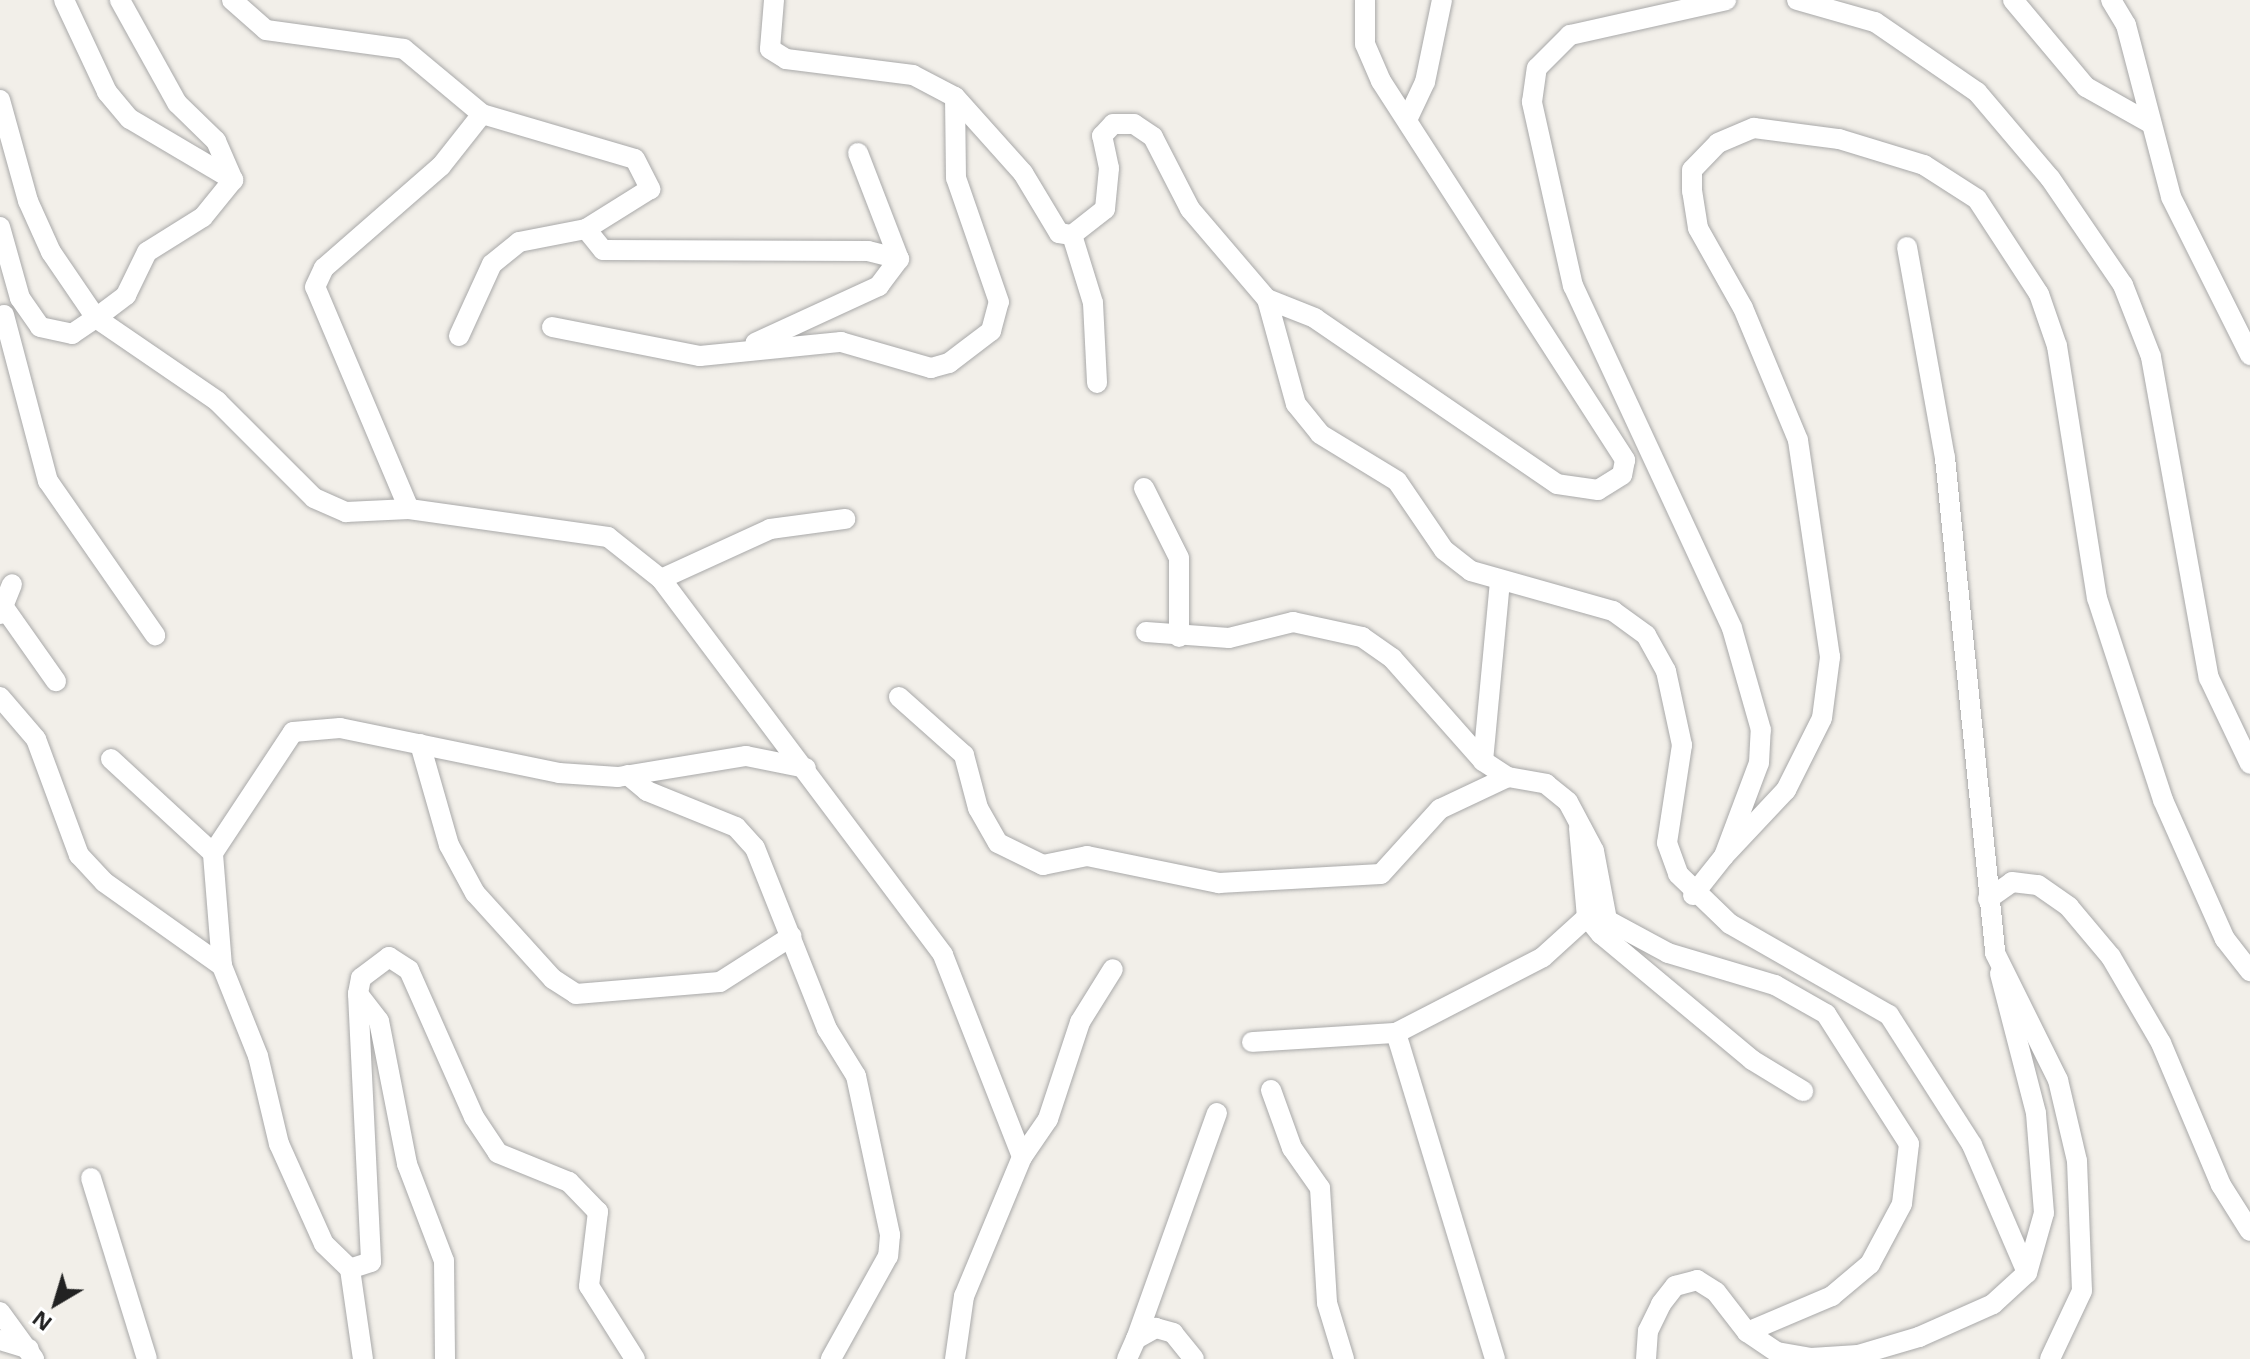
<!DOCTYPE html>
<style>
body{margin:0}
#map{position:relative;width:2250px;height:1359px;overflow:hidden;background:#f2efe9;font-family:"Open Sans",sans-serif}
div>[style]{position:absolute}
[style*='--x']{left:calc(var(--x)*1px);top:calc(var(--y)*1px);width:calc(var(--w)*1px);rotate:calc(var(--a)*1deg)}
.roads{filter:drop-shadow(0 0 2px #a9a9a9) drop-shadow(0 0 2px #a9a9a9)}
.minor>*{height:20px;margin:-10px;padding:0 10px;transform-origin:10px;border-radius:10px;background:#fff}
span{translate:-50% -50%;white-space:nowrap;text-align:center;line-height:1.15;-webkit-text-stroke:7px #fff;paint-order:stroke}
.north{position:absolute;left:16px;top:1263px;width:80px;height:80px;-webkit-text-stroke:6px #fff;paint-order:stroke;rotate:218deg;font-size:22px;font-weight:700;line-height:32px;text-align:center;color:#222}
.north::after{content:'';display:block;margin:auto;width:28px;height:36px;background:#222;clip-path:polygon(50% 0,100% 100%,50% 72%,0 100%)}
</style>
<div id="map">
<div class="roads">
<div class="minor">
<div style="--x:64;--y:0;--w:102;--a:64.9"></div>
<div style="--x:107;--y:92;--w:35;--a:50"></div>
<div style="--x:130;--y:119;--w:120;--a:30.6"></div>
<div style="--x:232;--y:0;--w:45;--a:41.4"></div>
<div style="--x:266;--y:30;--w:139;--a:7.8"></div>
<div style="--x:404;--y:49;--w:102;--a:39.8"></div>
<div style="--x:482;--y:114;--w:159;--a:16.4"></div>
<div style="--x:635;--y:159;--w:34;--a:63"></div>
<div style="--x:650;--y:189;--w:75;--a:148"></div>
<div style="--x:586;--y:229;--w:27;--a:51"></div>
<div style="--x:603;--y:250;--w:265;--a:0.2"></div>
<div style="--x:868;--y:251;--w:32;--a:14"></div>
<div style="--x:899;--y:259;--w:34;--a:127"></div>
<div style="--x:879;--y:286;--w:136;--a:155.3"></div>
<div style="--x:774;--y:0;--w:49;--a:94.7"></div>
<div style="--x:770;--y:49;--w:19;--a:32"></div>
<div style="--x:786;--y:59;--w:128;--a:7.2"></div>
<div style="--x:913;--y:75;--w:47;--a:27.6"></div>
<div style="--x:1365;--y:0;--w:44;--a:90"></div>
<div style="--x:1365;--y:44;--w:40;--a:66.6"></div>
<div style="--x:1381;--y:81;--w:451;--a:57.2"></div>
<div style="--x:1625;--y:460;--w:15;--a:101"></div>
<div style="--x:1622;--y:475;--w:28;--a:148"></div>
<div style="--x:1598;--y:490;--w:41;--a:-171.7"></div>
<div style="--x:1557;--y:484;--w:293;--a:-145.6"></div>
<div style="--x:1315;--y:318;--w:52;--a:-158.4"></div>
<div style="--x:1267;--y:299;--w:109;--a:74.6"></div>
<div style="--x:1296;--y:404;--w:38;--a:51"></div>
<div style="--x:1320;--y:434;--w:90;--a:31.4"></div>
<div style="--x:1397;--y:481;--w:83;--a:55.7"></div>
<div style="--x:1444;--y:550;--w:34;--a:38"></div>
<div style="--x:1471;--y:571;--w:148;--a:15.7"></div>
<div style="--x:1613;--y:611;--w:41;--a:36"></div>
<div style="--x:1646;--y:635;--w:41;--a:60.9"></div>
<div style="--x:1666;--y:671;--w:76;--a:77.8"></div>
<div style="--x:1682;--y:745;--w:99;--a:98.7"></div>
<div style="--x:1667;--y:843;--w:33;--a:70"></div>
<div style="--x:1678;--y:874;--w:72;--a:43.9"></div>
<div style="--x:1730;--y:924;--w:183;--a:29.8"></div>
<div style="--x:1889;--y:1015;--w:154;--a:57.4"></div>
<div style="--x:1972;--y:1145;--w:139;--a:66.7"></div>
<div style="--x:1797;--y:0;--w:81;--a:15.8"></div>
<div style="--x:1875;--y:22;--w:124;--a:34.5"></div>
<div style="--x:1977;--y:92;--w:113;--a:49.7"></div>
<div style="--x:2050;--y:178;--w:130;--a:55.7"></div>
<div style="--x:2123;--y:285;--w:77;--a:68.7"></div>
<div style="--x:2151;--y:357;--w:326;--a:79.8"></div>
<div style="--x:2209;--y:678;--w:95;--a:64.5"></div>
<div style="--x:2013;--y:0;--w:114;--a:50"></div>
<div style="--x:2086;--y:87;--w:71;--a:29.4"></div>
<div style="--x:2111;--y:0;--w:29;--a:59"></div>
<div style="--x:2126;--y:25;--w:178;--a:75.3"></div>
<div style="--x:2171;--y:197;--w:177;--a:63.4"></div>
<div style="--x:0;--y:100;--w:105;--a:74.5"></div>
<div style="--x:28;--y:201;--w:56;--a:65.7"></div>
<div style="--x:51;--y:252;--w:80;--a:55.7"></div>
<div style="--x:96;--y:318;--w:38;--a:-37"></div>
<div style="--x:126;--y:295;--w:48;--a:-64"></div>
<div style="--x:147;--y:252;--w:66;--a:-32"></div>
<div style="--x:203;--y:217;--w:48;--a:-51"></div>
<div style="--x:233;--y:180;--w:43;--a:-113.6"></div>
<div style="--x:216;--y:141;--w:54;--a:-135.7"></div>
<div style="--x:177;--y:103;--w:118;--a:-119"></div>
<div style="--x:1407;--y:120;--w:42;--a:-64.7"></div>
<div style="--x:1425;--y:82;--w:84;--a:-78.3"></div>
<div style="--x:858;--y:153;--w:114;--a:68.9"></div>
<div style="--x:0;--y:227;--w:74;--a:74.3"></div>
<div style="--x:20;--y:298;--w:35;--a:55"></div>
<div style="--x:40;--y:327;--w:33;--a:12"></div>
<div style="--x:72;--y:334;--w:29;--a:-34"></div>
<div style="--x:96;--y:318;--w:147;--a:34.4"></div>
<div style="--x:217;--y:401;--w:137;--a:45"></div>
<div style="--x:314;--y:498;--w:35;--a:24"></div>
<div style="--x:346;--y:512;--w:63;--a:-2.7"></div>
<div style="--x:409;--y:509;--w:201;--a:8"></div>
<div style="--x:608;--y:537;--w:68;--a:38.4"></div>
<div style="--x:661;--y:579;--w:470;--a:53.1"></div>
<div style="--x:943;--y:955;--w:217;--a:68.6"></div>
<div style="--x:1022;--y:1157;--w:151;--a:112.6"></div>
<div style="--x:964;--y:1296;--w:64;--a:98.1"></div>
<div style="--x:1072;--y:235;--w:71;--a:72.8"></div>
<div style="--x:1093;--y:303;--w:80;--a:87.1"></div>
<div style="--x:1907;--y:247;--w:214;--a:79.8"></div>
<div style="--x:1945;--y:458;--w:498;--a:84.2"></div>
<div style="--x:1995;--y:953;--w:142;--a:63.6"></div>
<div style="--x:2058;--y:1080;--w:83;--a:76.8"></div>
<div style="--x:2077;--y:1161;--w:130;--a:87.8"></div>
<div style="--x:2082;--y:1291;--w:75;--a:115.2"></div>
<div style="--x:4;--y:315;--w:172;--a:75.2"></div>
<div style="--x:48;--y:481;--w:188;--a:55.2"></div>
<div style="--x:552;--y:327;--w:151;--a:11.1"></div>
<div style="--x:700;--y:356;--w:142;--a:-5.7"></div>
<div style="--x:841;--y:342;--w:94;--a:16.1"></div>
<div style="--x:931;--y:368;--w:19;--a:-16"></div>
<div style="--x:949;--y:363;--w:53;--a:-37.3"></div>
<div style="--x:991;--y:331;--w:30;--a:-75"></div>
<div style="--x:999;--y:302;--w:131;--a:-109.1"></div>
<div style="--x:956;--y:178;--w:81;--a:-90.7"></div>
<div style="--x:955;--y:97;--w:102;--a:48.2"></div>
<div style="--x:1023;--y:173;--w:70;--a:59"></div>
<div style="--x:1059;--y:233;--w:13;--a:9"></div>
<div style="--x:1072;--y:235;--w:42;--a:-38.2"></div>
<div style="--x:1105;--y:209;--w:41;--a:-84.4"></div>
<div style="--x:1109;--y:168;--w:33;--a:-102"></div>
<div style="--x:1102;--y:136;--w:16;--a:-47"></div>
<div style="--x:1113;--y:124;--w:21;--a:0"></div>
<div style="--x:1134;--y:124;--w:23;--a:34"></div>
<div style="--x:1153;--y:137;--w:81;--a:62.8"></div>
<div style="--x:1190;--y:209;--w:118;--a:49.5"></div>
<div style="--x:459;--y:336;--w:79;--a:-65.4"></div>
<div style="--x:492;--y:264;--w:35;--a:-39"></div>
<div style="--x:519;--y:242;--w:68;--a:-11"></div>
<div style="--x:1144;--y:488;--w:78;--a:63.4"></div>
<div style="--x:1179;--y:558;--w:79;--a:90"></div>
<div style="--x:409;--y:509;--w:241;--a:-112.9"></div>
<div style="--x:315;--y:287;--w:21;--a:-65"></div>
<div style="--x:324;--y:268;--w:155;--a:-41.1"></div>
<div style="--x:441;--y:166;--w:66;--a:-51.7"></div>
<div style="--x:661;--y:579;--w:120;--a:-24.6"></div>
<div style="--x:770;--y:529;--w:76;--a:-7.6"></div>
<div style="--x:3;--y:606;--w:92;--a:54.8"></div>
<div style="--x:0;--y:614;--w:32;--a:-68"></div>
<div style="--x:1146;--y:632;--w:83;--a:4.1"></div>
<div style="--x:1229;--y:638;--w:66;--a:-14"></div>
<div style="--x:1293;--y:622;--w:71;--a:12.3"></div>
<div style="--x:1362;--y:637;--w:37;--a:35"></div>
<div style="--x:1392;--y:658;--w:137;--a:48.5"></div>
<div style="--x:1483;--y:761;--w:30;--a:33"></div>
<div style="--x:1508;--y:777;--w:39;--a:10"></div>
<div style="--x:1546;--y:784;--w:28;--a:39"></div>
<div style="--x:1568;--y:802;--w:55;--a:62"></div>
<div style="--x:1594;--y:851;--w:70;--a:79.3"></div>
<div style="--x:1607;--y:920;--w:69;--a:28.4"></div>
<div style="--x:1668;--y:953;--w:112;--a:16.7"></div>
<div style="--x:1775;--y:985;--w:59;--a:29.6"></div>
<div style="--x:1826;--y:1014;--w:154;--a:57.4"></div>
<div style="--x:1909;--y:1144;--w:60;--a:96.7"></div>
<div style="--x:1902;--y:1204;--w:68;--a:118.1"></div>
<div style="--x:1870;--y:1264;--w:50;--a:139.9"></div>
<div style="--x:1832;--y:1296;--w:92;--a:157"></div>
<div style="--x:0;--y:697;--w:55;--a:49.4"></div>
<div style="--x:36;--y:739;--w:124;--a:69.7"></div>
<div style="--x:79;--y:855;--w:37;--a:47"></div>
<div style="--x:104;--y:882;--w:145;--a:35.4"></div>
<div style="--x:899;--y:697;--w:87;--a:41.7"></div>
<div style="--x:964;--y:755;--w:55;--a:75.2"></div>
<div style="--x:978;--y:808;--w:40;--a:60.3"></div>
<div style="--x:998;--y:843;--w:50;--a:26.1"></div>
<div style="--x:1043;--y:865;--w:45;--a:-11.6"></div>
<div style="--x:1087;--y:856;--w:135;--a:11.6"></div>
<div style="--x:1219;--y:883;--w:162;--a:-3.2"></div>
<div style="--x:1381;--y:874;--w:88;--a:-47.8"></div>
<div style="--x:1440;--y:809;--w:75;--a:-25.2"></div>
<div style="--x:420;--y:744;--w:105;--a:74"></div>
<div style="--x:449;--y:845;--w:55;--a:61.6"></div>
<div style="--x:475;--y:893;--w:116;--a:47.8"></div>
<div style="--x:553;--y:979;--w:27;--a:33"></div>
<div style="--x:576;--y:994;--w:144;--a:-4.8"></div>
<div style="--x:720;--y:982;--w:85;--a:-32.6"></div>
<div style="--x:111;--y:759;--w:139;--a:42.7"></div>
<div style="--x:1483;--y:761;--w:180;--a:-84.6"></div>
<div style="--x:628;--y:775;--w:25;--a:40"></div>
<div style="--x:647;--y:791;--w:96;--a:22"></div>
<div style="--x:736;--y:827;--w:28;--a:48"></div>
<div style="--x:755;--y:848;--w:195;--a:68.3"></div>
<div style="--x:827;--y:1029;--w:55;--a:58.3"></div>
<div style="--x:856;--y:1076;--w:163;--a:77.9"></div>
<div style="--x:890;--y:1235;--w:21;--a:95"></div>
<div style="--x:888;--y:1256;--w:118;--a:119"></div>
<div style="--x:1579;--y:828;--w:89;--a:84.9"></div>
<div style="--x:1587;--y:917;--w:22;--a:51"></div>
<div style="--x:1601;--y:934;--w:197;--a:39.8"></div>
<div style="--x:1752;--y:1060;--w:60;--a:31.3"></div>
<div style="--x:1724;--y:856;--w:91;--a:-46.8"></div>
<div style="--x:1786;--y:790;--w:80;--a:-63.4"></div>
<div style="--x:1822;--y:718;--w:62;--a:-82.5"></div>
<div style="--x:1830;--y:657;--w:219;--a:-98.4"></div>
<div style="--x:1798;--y:440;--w:143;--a:-112.6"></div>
<div style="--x:1743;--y:308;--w:92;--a:-119.4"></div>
<div style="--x:1698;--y:228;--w:37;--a:-99"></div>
<div style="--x:1692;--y:191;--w:21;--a:-90"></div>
<div style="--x:1692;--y:170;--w:37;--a:-46"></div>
<div style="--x:1718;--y:143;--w:39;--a:-23"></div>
<div style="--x:1754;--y:128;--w:86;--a:7.4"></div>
<div style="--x:1839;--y:139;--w:89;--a:17"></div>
<div style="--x:1924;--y:165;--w:63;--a:32.7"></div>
<div style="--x:1977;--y:199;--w:113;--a:56.9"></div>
<div style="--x:2039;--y:294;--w:55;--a:70.9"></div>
<div style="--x:2057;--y:346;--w:255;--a:81"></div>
<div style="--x:2097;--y:598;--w:213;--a:71.9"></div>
<div style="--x:2163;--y:800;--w:152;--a:66"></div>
<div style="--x:2225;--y:939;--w:41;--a:52"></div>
<div style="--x:1693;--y:895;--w:50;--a:-51.5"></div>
<div style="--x:1724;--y:856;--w:99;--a:-69.4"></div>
<div style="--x:1759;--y:763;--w:33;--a:-87"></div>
<div style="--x:1761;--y:730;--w:106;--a:-105.9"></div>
<div style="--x:1732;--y:628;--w:377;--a:-114.9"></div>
<div style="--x:1573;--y:286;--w:189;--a:-102.6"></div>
<div style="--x:1532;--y:102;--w:34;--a:-82"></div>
<div style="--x:1537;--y:68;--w:47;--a:-45"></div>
<div style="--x:1570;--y:35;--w:160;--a:-12.6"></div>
<div style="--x:1988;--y:899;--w:29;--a:-35"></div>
<div style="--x:2012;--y:882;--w:26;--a:7"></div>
<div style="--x:2038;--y:885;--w:38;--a:35"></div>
<div style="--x:2069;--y:907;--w:65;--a:50"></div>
<div style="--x:2111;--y:957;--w:99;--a:59.8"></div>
<div style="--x:2161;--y:1043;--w:154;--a:67.1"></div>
<div style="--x:2221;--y:1185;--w:54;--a:57.8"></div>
<div style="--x:358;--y:994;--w:34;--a:52"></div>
<div style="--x:379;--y:1021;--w:146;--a:78.9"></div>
<div style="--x:407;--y:1164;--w:104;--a:69.1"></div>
<div style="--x:444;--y:1261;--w:98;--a:89.4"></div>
<div style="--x:1396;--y:1033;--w:341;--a:73.1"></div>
<div style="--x:1252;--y:1042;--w:144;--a:-3.6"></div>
<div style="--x:1396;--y:1033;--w:165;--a:-27.3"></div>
<div style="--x:1543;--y:957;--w:59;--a:-42.3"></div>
<div style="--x:1271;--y:1090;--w:62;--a:70.1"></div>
<div style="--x:1292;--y:1148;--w:49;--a:55"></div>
<div style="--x:1320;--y:1188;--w:115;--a:86.5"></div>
<div style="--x:1327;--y:1303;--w:59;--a:73.1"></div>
<div style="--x:1022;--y:1157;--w:46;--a:-55.6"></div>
<div style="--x:1048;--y:1119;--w:102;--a:-71.7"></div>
<div style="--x:1080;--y:1022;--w:62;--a:-58.1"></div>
<div style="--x:91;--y:1178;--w:189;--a:72.8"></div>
<div style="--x:350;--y:1269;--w:91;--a:81.8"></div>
<div style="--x:0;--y:1312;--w:58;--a:54.1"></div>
<div style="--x:1136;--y:1339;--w:240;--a:-70.3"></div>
<div style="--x:0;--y:1340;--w:30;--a:17"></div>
<div style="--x:635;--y:1359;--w:86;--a:-122.2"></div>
<div style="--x:589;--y:1286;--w:75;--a:-83.1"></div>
<div style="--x:598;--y:1212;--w:42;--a:-134"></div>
<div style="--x:569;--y:1182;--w:77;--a:-157.8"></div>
<div style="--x:498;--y:1153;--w:43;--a:-123.7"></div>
<div style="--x:474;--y:1117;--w:161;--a:-113.9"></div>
<div style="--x:409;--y:970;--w:24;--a:-147"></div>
<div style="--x:389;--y:957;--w:35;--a:143"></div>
<div style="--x:361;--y:978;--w:16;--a:101"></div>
<div style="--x:358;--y:994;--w:268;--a:87.2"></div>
<div style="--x:371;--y:1262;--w:22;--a:162"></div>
<div style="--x:350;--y:1269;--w:36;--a:-136"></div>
<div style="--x:324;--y:1244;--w:110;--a:-114.2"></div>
<div style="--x:279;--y:1144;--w:90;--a:-103.4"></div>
<div style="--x:258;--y:1056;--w:97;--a:-111.8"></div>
<div style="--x:222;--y:966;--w:113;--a:-94.6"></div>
<div style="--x:213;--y:853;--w:145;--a:-56.5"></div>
<div style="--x:293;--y:732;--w:47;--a:-4.9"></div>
<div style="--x:340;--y:728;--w:224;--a:11.6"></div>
<div style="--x:559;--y:773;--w:59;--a:3.9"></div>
<div style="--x:618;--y:777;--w:130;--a:-9.3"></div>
<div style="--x:746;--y:756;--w:61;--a:11.3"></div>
<div style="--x:1127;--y:1359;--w:22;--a:-66"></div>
<div style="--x:1136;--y:1339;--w:23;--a:-29"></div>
<div style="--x:1156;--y:1328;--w:18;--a:16"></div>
<div style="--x:1173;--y:1333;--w:33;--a:51"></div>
<div style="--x:1646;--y:1359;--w:28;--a:-86"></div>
<div style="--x:1648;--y:1331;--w:30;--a:-64"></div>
<div style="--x:1661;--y:1304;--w:23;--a:-52"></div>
<div style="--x:1675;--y:1286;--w:23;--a:-15"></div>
<div style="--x:1697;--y:1280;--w:22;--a:32"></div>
<div style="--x:1716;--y:1292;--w:51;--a:52.2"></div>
<div style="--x:1747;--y:1332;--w:36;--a:34"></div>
<div style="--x:1777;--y:1352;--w:35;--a:10"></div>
<div style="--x:1811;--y:1358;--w:47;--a:-3.7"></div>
<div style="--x:1858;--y:1355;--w:64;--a:-16.4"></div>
<div style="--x:1919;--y:1337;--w:81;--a:-24"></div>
<div style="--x:1993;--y:1304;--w:46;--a:-42.4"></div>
<div style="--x:2027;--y:1273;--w:62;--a:-74.2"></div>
<div style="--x:2044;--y:1213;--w:100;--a:-94.6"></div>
<div style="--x:2036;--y:1113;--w:144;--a:-104.5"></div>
</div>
</div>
<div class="north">N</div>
</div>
